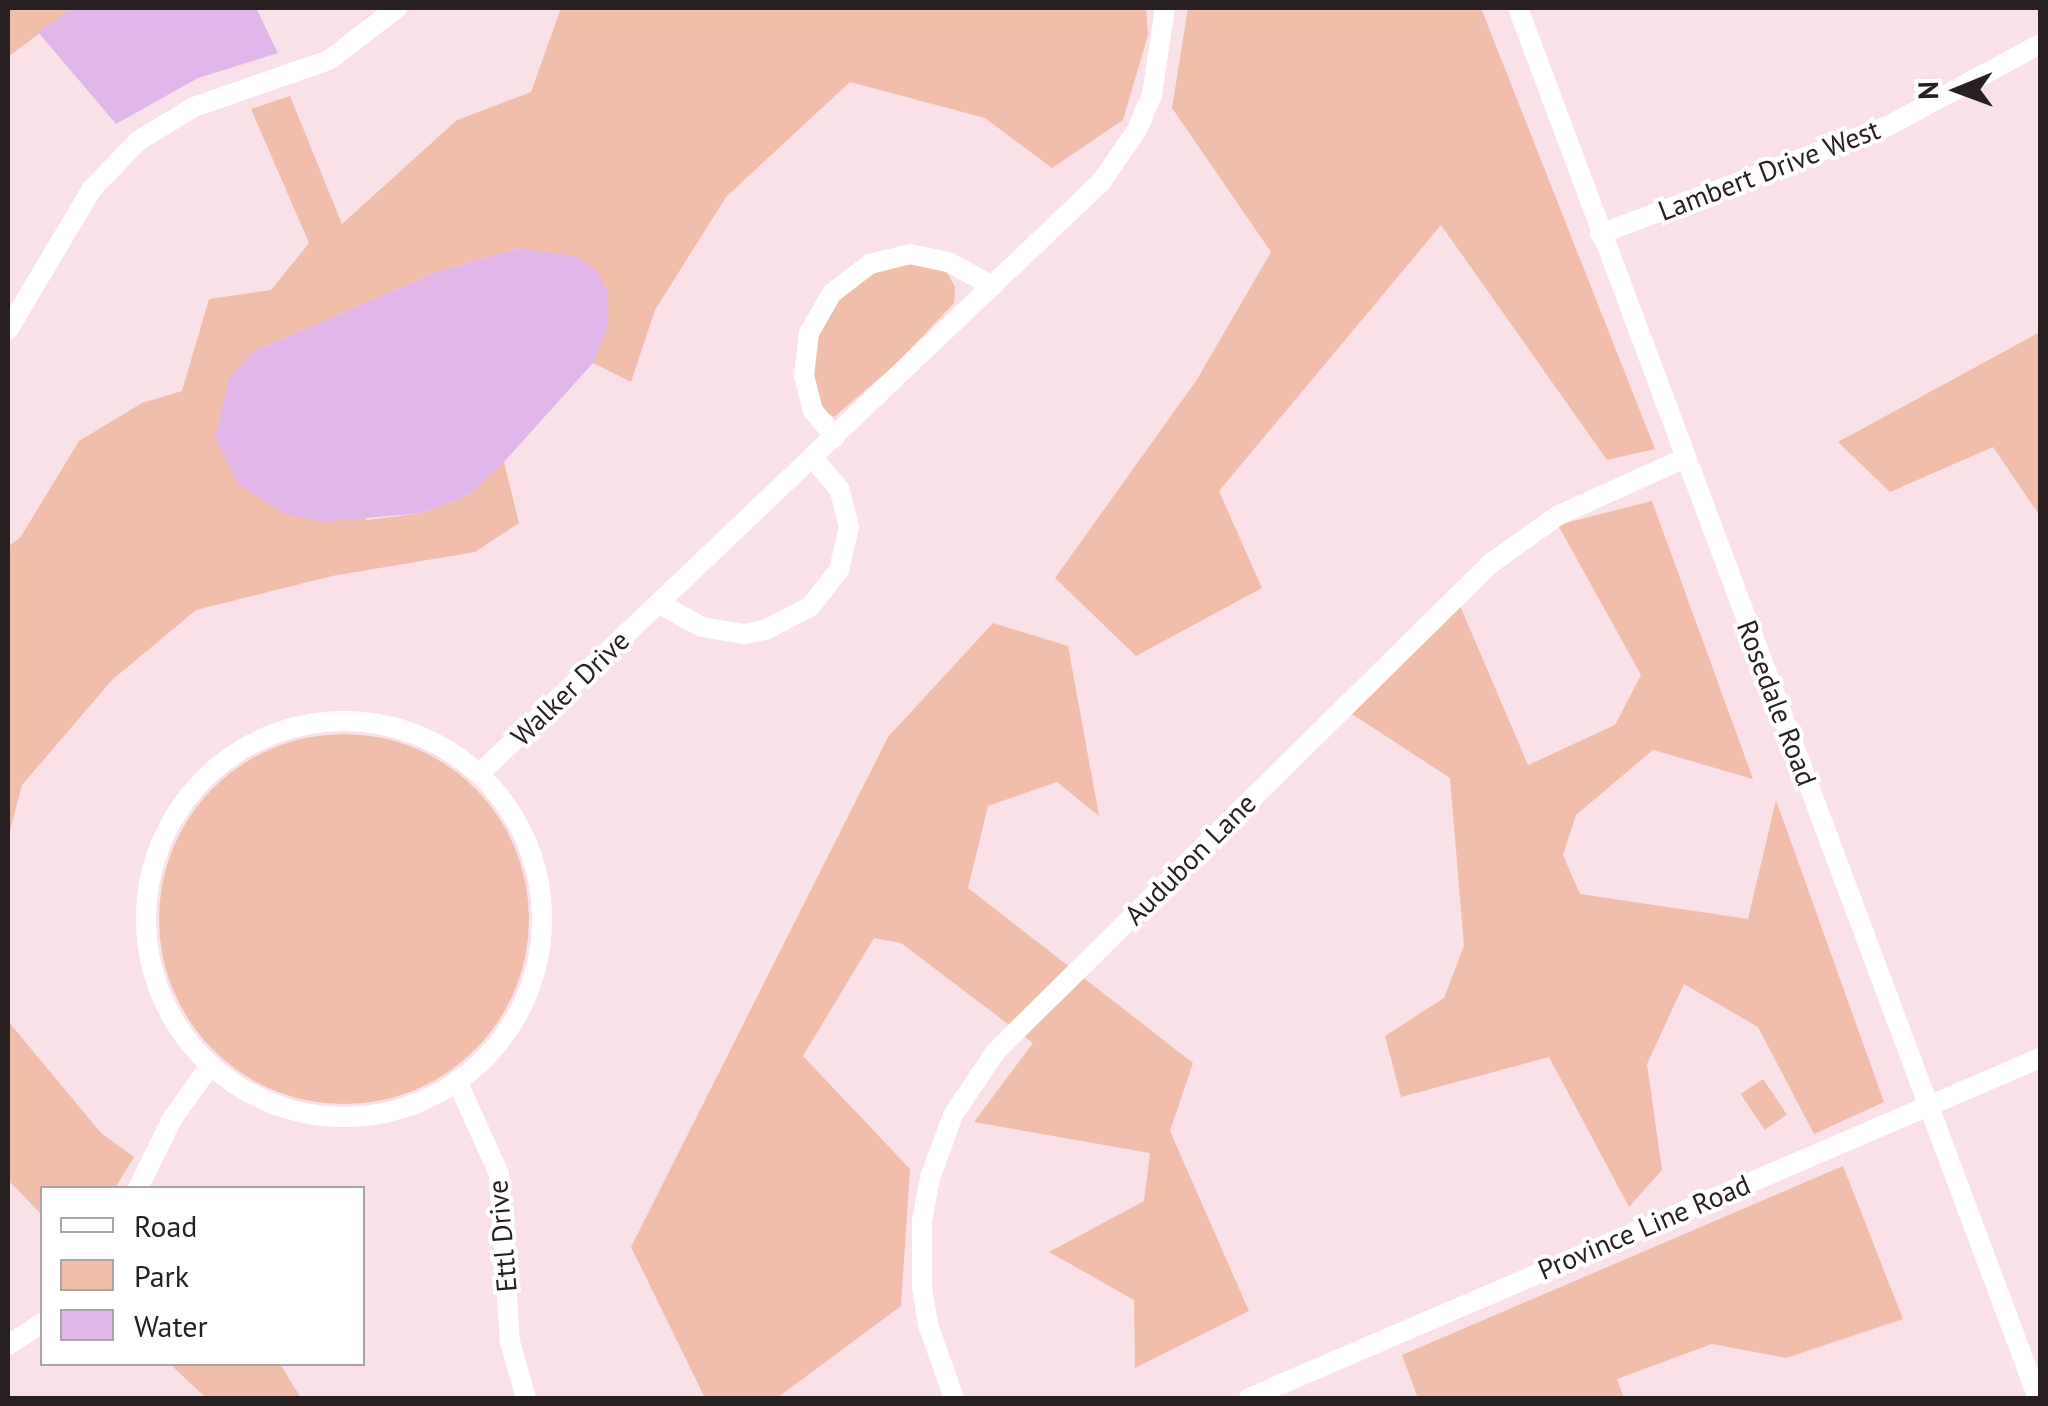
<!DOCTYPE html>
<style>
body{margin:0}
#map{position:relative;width:2048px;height:1406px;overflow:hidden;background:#fae1e7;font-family:"PT Sans",sans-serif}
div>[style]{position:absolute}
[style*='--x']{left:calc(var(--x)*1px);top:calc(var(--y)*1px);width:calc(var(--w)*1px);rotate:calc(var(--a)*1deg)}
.green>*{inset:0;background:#f0beaa;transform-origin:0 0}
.round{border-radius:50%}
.water>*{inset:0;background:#e1b6e8}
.minor>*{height:20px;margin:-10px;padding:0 10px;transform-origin:10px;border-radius:10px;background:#fff}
.minor>.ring{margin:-10px;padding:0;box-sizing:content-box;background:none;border:20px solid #fff;border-radius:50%}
span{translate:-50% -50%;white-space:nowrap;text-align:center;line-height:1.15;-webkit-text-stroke:8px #fff;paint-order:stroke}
.street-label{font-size:28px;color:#281f21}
.frame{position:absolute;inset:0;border:10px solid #281f21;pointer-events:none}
.legend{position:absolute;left:40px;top:1186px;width:325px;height:180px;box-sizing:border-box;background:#fff;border:2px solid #a9a5a6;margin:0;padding:12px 18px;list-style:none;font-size:30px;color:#281f21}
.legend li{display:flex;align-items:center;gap:20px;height:50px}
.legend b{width:50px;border:2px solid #a9a5a6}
.north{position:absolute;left:1908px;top:40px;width:100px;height:100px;-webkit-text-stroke:8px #fff;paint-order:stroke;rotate:269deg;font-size:28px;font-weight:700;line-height:40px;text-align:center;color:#281f21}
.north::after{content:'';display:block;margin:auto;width:35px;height:45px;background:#281f21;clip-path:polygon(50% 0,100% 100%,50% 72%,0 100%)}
</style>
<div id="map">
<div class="green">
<div style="clip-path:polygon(8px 8px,73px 8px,8px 57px)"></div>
<div style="clip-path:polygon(561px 8px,1146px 8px,1148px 35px,1123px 120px,1052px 168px,985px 118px,850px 82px,726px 197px,655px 310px,631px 382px,593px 363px,608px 325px,608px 293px,520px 248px,436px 272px,252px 352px,367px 520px,422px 513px,468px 495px,504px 462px,519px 523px,475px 552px,332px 576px,196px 610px,112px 680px,22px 785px,8px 838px,8px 546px,20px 538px,79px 441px,142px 403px,182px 391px,209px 299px,271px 290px,309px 243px,251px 109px,290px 96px,342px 224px,457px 120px,531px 92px)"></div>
<div style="clip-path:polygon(1188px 8px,1481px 8px,1655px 449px,1607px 460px,1441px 225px,1219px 491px,1262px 588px,1136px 656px,1055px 578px,1196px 381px,1271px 252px,1172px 108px)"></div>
<div style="clip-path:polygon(926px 263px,946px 271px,955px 287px,954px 303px,896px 364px,834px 417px,823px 410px,812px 393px,813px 343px,840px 295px,861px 278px,893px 266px)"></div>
<div style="clip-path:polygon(2040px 332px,2040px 516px,1993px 447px,1890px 492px,1838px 442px)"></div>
<div style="clip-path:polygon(1652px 501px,1753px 779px,1653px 750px,1576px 815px,1563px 855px,1580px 894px,1748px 919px,1776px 800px,1884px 1102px,1814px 1134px,1758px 1027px,1684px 984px,1647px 1064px,1662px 1170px,1629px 1207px,1549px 1057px,1401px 1097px,1385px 1036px,1444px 998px,1464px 946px,1450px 778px,1352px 714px,1455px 594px,1528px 765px,1615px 725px,1641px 675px,1558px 525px)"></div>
<div style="clip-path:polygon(993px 623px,1068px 646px,1099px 816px,1057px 782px,988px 806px,968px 888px,1193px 1063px,1170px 1131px,1249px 1311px,1135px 1368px,1134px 1300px,1049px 1252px,1144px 1201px,1150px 1153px,974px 1122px,1033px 1043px,901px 943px,874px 938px,803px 1056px,910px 1169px,901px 1306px,777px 1398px,705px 1398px,631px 1247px,888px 737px)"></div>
<div class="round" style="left:159px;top:734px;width:370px;height:370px"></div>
<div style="clip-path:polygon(8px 1021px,101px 1133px,134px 1157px,115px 1188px,42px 1188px,42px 1215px,8px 1180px)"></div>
<div style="left:1763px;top:1079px;width:43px;height:27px;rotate:56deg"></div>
<div style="clip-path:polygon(1843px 1166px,1903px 1319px,1786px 1358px,1712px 1344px,1617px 1379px,1624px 1398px,1418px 1398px,1402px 1355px)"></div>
<div style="clip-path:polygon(170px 1364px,280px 1364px,301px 1398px,206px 1398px)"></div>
</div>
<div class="water">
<div style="clip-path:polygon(73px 8px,256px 8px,278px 53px,198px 78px,116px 124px,38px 32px)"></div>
<div style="clip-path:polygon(520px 248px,574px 256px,595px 269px,608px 293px,608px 326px,593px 363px,504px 462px,468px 495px,422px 513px,321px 522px,285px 514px,239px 485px,215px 437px,229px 378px,252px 352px,436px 272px)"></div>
</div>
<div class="minor">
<div style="--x:1518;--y:8;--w:1484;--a:69.49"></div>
<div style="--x:1600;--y:234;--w:308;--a:-20.6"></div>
<div style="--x:1888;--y:126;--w:173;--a:-28.3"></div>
<div style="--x:8;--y:330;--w:163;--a:-59.3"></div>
<div style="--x:91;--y:190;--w:68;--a:-46.2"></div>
<div style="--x:138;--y:141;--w:66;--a:-31.3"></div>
<div style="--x:194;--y:107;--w:143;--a:-19.2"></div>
<div style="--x:329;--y:60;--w:86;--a:-37.4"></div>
<div style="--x:835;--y:437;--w:34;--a:-130"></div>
<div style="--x:813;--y:411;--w:36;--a:-104"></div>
<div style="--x:804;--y:376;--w:43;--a:-83.4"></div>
<div style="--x:809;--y:333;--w:46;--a:-60.1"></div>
<div style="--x:832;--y:293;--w:48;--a:-37.3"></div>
<div style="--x:870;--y:264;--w:41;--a:-14"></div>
<div style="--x:910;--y:254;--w:39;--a:12"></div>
<div style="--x:948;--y:262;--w:51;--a:28.1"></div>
<div style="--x:659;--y:604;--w:49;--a:28.1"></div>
<div style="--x:702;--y:627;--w:43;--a:9.5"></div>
<div style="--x:744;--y:634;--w:21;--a:-11"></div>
<div style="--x:765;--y:630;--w:51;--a:-27.1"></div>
<div style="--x:810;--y:607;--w:47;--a:-51.9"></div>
<div style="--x:839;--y:570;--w:44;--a:-76.9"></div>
<div style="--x:849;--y:527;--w:38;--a:-104"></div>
<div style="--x:840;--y:490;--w:43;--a:-130.3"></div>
<div class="ring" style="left:146px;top:721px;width:376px;height:376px"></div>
<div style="--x:480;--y:773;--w:857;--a:-43.58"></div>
<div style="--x:1101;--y:182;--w:63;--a:-55.3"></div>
<div style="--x:1137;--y:130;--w:38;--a:-67"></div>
<div style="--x:1152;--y:95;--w:88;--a:-81.5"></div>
<div style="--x:457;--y:1081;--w:102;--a:65.7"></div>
<div style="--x:499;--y:1174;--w:168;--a:86.3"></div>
<div style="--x:510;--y:1342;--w:58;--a:74.1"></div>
<div style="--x:138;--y:1188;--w:77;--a:-63.8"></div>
<div style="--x:172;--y:1119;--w:65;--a:-54.4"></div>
<div style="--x:8;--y:1345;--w:40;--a:-32.9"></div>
<div style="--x:954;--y:1398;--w:77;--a:-109.6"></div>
<div style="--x:928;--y:1325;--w:38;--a:-99"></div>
<div style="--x:922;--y:1287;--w:66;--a:-90"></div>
<div style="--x:922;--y:1221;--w:44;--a:-79.5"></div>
<div style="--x:930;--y:1178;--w:67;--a:-69.9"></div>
<div style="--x:953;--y:1115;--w:77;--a:-56.1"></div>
<div style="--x:996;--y:1051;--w:694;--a:-44.59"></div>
<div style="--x:1490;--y:564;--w:82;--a:-35.6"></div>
<div style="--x:1557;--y:516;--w:141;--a:-24.4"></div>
<div style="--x:1249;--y:1398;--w:861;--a:-23.26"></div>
</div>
<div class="street-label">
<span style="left:1769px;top:170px;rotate:-21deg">Lambert Drive West</span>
<span style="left:570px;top:688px;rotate:-44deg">Walker Drive</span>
<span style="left:1777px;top:703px;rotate:69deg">Rosedale Road</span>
<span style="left:1190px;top:859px;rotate:-45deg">Audubon Lane</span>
<span style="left:1644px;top:1227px;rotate:-23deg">Province Line Road</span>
<span style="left:502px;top:1236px;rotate:-95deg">Ettl Drive</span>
</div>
<div class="frame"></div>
<ul class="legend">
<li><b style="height:12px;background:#fff"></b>Road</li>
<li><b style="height:28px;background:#f0beaa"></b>Park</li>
<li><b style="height:28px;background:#e1b6e8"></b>Water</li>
</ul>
<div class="north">N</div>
</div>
